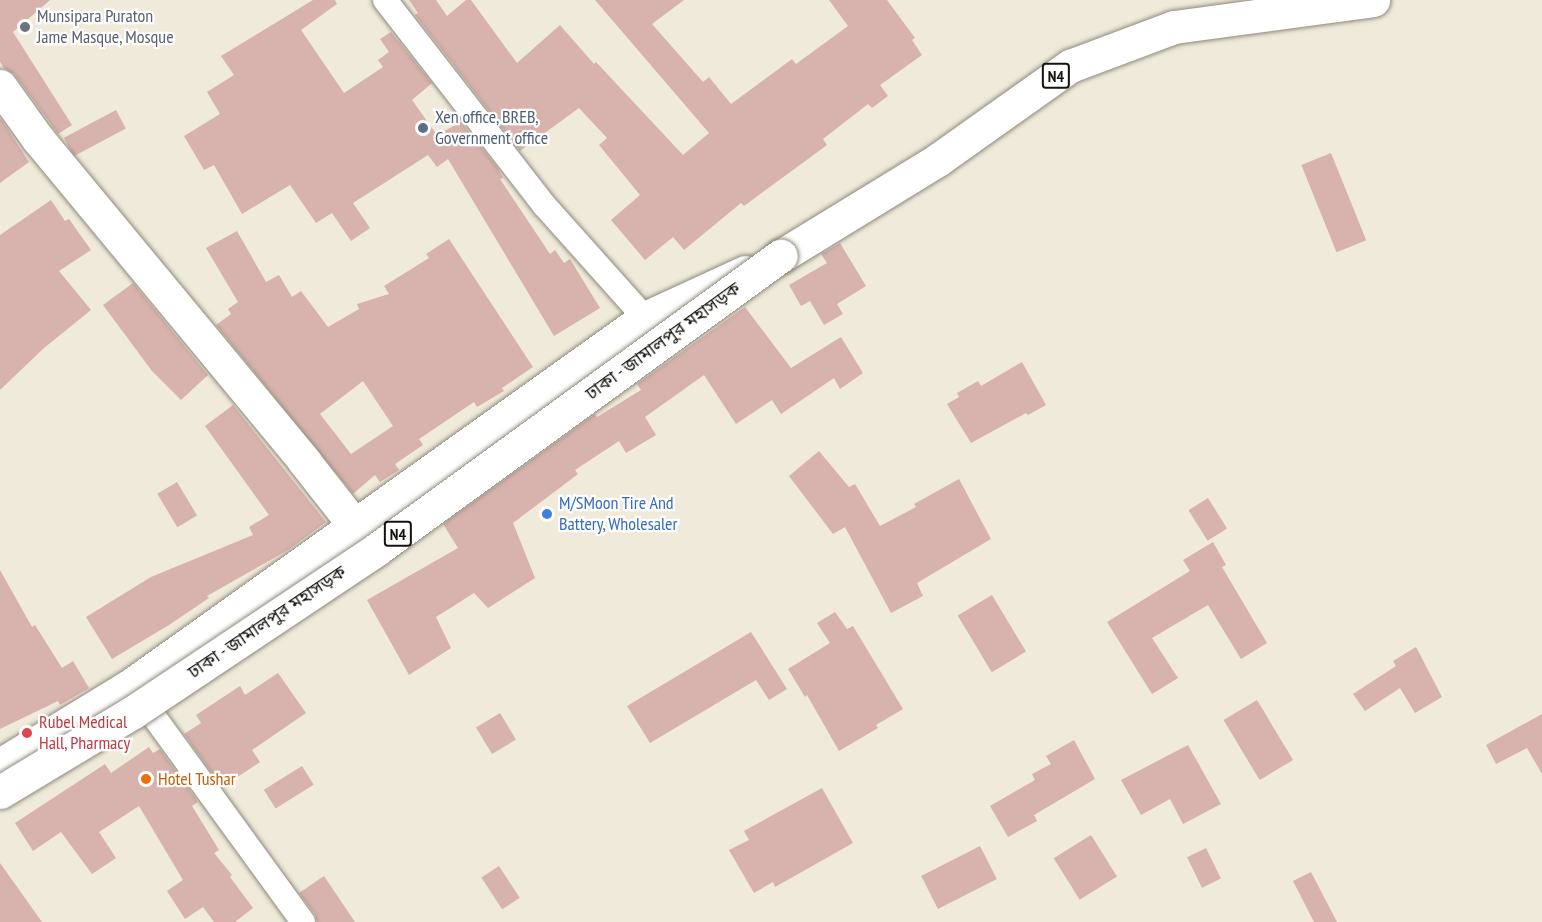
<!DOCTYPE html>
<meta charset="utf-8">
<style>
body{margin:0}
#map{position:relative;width:1542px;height:922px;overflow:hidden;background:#efeada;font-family:"PT Sans Narrow","Noto Sans Bengali",sans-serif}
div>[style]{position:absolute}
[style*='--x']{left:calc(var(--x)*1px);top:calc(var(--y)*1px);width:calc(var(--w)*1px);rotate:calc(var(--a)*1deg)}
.building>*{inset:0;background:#d8b2ad;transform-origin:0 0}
.roads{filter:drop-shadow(0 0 2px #8e897b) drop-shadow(0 0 2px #8e897b)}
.minor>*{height:24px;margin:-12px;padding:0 12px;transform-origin:12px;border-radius:12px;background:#fff}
.secondary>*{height:33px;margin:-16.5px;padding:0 16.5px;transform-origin:16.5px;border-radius:16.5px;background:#fff}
.primary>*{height:33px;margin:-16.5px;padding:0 16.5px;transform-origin:16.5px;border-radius:16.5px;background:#fff}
.trunk>*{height:33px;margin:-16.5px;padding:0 16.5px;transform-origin:16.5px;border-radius:16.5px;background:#fff}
.bridges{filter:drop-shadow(0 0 2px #8e897b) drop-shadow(0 0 2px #8e897b)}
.trunk-bridge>*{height:33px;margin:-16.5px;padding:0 16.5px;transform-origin:16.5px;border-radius:16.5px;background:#fff}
.dots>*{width:16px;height:16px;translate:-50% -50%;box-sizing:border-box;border:3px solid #fff;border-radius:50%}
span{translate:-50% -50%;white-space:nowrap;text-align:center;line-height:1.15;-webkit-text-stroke:4.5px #fff;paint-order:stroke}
.shield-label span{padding:2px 4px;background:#fff;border:2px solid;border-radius:4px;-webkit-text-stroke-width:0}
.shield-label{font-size:16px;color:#15130e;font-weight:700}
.worship-label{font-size:18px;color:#5b616d}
.left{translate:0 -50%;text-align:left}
.service-label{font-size:18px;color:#4e5e75}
.street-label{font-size:18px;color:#15130e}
.shop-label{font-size:18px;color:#366cbe}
.health-label{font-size:18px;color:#be3a42}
.food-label{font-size:18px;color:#c56008}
</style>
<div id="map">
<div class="building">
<div style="clip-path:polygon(0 0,50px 0,13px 32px,72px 125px,58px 134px,15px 75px,4px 68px,0 62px)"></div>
<div style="clip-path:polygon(313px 0,335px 0,337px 4px,301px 30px,344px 93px,383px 67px,378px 60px,389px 52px,380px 39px,391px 32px,432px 83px,412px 100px,437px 135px,461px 122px,497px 167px,503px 178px,500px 179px,550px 254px,555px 250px,564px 263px,570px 259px,600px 308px,554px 336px,448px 159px,437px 167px,428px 155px,353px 203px,370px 228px,351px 241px,332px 213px,316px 223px,290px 185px,242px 214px,214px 165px,204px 170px,184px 136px,220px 114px,207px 92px,234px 75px,221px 56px)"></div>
<div style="clip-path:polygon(409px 0,436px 0,447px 16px,466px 0,471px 0,517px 63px,560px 25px,594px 64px,596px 62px,683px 155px,709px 133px,595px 0,684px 0,652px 24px,703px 82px,709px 77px,731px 104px,792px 59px,796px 64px,848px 26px,829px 0,887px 0,915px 38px,912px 40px,922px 55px,880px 85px,888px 96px,872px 108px,868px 104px,823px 139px,827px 145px,808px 159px,744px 206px,741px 203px,684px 250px,673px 237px,645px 260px,611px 220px,640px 195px,599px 145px,607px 138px,579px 108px,520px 151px,415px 15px,418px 13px)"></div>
<div style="left:116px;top:110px;width:21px;height:59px;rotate:62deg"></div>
<div style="clip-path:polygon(1px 119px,29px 162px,0 183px,0 120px)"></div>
<div style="left:1331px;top:153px;width:94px;height:32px;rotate:68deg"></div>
<div style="clip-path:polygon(51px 200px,65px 221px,69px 219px,91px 250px,59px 271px,91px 310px,44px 348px,0 390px,0 235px)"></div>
<div style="clip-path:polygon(evenodd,237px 231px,266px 282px,279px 275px,292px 297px,301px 291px,328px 327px,359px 309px,357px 304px,389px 294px,384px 286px,429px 258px,426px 254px,449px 239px,533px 367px,502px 388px,504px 391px,477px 407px,474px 402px,419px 439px,423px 445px,395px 464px,399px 470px,380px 482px,375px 475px,353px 494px,216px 325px,231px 314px,228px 309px,238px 302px,206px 248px,237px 231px,363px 381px,393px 426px,351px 454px,320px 414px,363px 381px)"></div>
<div style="clip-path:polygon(840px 243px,866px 286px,837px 304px,843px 314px,824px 325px,810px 301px,801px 306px,789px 285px,827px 263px,821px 254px)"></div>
<div style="clip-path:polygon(133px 283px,208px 375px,181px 400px,152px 371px,103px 305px)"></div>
<div style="clip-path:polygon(745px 307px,791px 368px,841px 337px,863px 373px,840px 389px,834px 378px,781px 414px,772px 400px,736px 424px,704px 375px,645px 417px,656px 435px,626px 453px,619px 441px,575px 470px,578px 474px,513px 523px,535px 578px,488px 608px,474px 593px,436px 617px,451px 648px,409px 675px,367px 600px,458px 548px,443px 524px,595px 414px,597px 417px,641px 390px,637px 384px)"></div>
<div style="clip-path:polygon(1022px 362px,1046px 405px,1028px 415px,1026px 413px,971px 443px,947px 404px,959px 397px,957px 393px,978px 381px,981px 386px)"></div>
<div style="clip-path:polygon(233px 405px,326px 522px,288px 550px,207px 596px,209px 598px,169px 625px,112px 659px,86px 617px,151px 577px,253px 535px,249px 527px,269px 515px,205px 426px)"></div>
<div style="clip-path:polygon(819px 451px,849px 487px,855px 484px,880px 526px,916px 507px,914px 504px,959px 479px,991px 539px,917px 583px,923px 596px,891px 613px,845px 527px,833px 534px,789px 476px)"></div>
<div style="left:177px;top:482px;width:39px;height:23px;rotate:59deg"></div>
<div style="left:1208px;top:498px;width:36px;height:23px;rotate:58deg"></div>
<div style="clip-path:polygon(1213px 542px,1226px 565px,1222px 567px,1267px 643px,1241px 659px,1208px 605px,1152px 638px,1178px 678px,1152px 694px,1107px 622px,1190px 571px,1183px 560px)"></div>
<div style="clip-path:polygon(0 570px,32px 627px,35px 625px,62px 668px,73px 661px,89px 688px,60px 705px,58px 701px,0 729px)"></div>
<div style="left:992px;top:595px;width:66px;height:40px;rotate:59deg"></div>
<div style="clip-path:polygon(835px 612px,847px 629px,853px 626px,903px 709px,876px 725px,878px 728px,839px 751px,807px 695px,805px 697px,788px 669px,830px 643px,817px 623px)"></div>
<div style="clip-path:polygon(751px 632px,787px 689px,769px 700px,756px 680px,650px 743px,627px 706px)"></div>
<div style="clip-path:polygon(1416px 647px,1442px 697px,1415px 713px,1400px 688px,1365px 711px,1353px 694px,1396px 666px,1393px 661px)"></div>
<div style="clip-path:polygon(278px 673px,306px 713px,252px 750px,260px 762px,222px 787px,184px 734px,201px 723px,196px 715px,240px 686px,245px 695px)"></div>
<div style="left:1257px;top:700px;width:70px;height:39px;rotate:59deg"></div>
<div style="left:500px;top:713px;width:31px;height:28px;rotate:59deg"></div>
<div style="clip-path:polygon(1542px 714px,1542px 774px,1527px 748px,1496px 764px,1486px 745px)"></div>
<div style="clip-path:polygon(1074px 740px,1095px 779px,1034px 815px,1037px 821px,1008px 837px,990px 806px,1035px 780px,1032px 774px,1051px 764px,1046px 756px)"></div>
<div style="clip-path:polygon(1188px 745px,1221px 804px,1183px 824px,1170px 799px,1141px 815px,1121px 780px)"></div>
<div style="clip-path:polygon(149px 747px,153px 753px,160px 749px,198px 802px,192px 806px,219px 850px,214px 853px,232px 875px,230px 877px,253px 908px,235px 922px,214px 922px,203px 907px,185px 919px,167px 891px,183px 880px,139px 806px,99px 832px,116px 858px,92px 874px,61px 832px,33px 851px,15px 823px,105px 764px,111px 773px)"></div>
<div style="left:302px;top:766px;width:22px;height:45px;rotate:58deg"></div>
<div style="clip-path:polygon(822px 788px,853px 843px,775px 887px,773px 882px,754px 893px,729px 850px,749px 840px,744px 831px)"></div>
<div style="left:1091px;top:835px;width:49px;height:44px;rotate:58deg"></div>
<div style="left:980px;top:846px;width:37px;height:66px;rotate:63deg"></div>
<div style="left:1206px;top:848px;width:34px;height:21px;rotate:64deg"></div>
<div style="clip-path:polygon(0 863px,42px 922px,0 922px)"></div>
<div style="left:499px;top:866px;width:38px;height:21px;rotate:57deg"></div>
<div style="clip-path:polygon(1311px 872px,1337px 922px,1314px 922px,1293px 881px)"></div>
<div style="clip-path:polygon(324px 876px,355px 922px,317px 922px,315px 914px,299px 893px)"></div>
</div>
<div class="roads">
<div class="minor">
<div style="--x:385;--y:0;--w:259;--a:52.2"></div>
<div style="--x:544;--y:205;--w:152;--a:48.2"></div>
<div style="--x:136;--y:692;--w:284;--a:54"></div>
</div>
<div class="secondary">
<div style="--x:0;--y:86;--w:65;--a:54.4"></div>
<div style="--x:38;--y:139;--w:418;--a:50.4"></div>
<div style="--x:304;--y:461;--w:83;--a:51.9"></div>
</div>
<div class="primary">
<div style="--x:0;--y:765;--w:153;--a:-31.4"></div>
<div style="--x:131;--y:685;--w:632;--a:-35.53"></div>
<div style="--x:645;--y:318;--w:110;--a:-24.7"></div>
</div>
<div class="trunk">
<div style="--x:781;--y:256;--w:185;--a:-31.5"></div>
<div style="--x:939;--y:159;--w:161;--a:-35.4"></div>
<div style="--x:1070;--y:66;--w:111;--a:-20.6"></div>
<div style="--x:1174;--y:27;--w:201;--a:-7.7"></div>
</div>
</div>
<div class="bridges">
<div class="trunk-bridge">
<div style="--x:0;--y:792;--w:155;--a:-31"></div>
<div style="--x:133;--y:712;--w:293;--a:-33.7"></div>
<div style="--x:377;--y:549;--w:499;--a:-36"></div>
</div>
</div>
<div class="dots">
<div style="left:25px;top:27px;background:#6b7280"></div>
<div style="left:423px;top:128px;background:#5c6f8a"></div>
<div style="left:547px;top:514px;background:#3f7fe0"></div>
<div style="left:27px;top:733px;background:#e0444e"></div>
<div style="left:146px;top:779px;background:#e8710a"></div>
</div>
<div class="shield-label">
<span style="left:1056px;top:76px">N4</span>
<span style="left:398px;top:534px">N4</span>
</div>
<div class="worship-label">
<span class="left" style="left:37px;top:27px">Munsipara Puraton<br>Jame Masque, Mosque</span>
</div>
<div class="service-label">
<span class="left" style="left:435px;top:128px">Xen office, BREB,<br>Government office</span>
</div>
<div class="street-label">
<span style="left:663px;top:341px;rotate:-36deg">ঢাকা - জামালপুর মহাসড়ক</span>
<span style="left:267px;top:622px;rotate:-34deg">ঢাকা - জামালপুর মহাসড়ক</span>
</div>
<div class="shop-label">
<span class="left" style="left:559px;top:514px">M/SMoon Tire And<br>Battery, Wholesaler</span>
</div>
<div class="health-label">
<span class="left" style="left:39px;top:733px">Rubel Medical<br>Hall, Pharmacy</span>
</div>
<div class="food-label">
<span class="left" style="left:158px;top:779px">Hotel Tushar</span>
</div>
</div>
